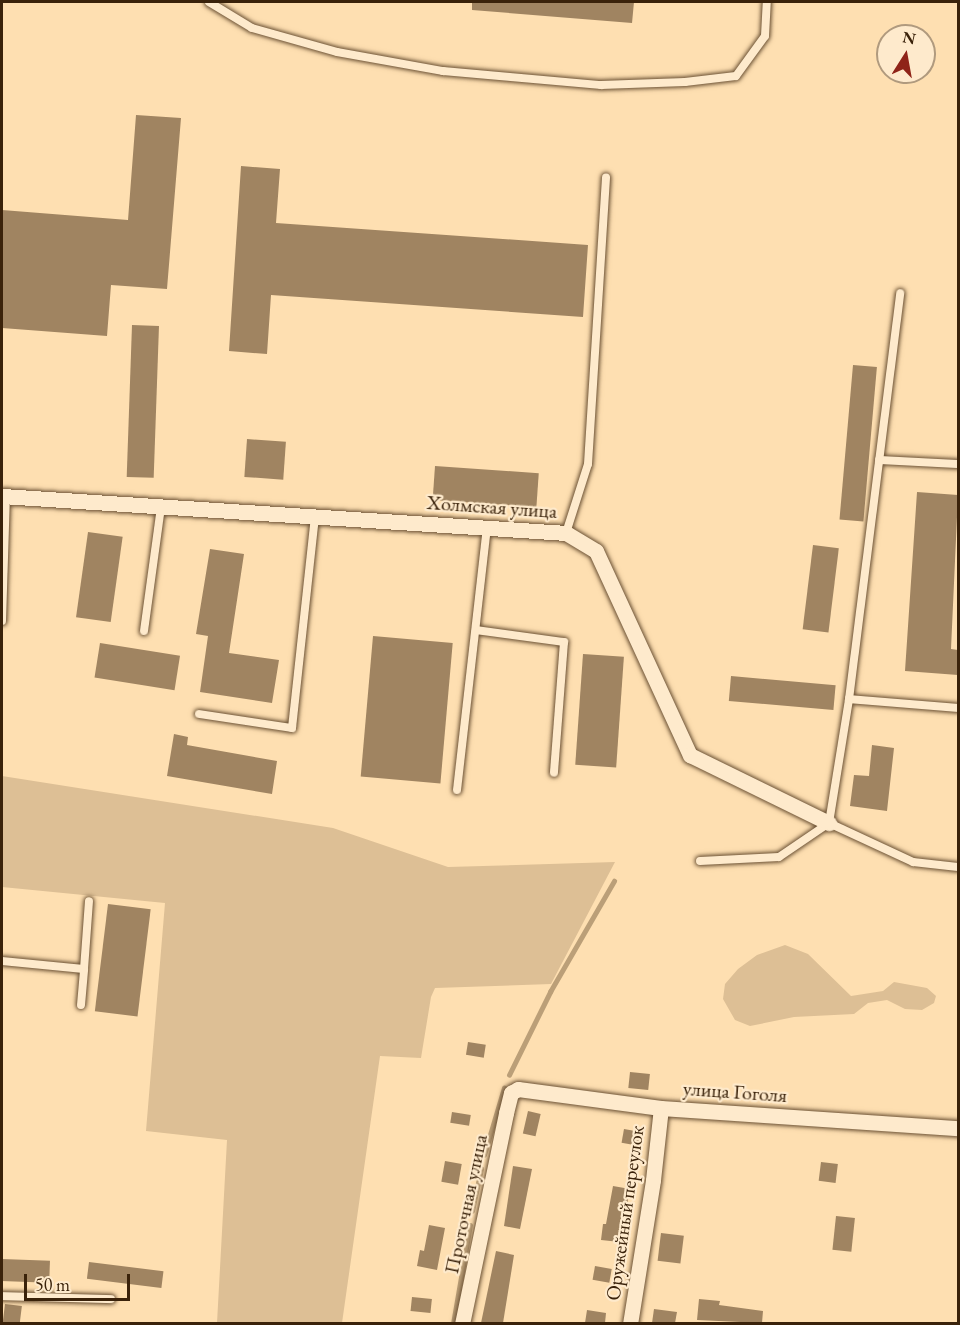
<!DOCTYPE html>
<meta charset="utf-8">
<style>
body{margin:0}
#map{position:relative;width:960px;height:1325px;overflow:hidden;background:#fedfb1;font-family:"EB Garamond",serif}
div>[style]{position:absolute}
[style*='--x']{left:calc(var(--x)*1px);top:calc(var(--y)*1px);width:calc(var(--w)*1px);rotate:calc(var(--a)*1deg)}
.green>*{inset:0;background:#ddbf95}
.stream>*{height:4.5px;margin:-2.25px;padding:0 2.25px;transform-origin:2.25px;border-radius:2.25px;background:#bb9f78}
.building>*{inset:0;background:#a08461;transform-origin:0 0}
.roads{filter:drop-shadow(0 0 2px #6b5134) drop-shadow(0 0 2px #6b5134)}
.service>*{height:8px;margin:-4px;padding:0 4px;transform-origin:4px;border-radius:4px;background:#feeacc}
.minor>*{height:15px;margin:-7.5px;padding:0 7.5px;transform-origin:7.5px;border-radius:7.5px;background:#feeacc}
span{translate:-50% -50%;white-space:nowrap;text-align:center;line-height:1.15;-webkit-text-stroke:4.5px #feeacc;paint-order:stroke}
.street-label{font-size:20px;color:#3a220a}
.frame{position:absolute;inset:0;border:3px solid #3a220a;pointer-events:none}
.north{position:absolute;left:876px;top:24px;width:60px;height:60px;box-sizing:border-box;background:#feeacc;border:2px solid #b09a7e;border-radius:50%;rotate:11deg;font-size:16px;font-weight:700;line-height:24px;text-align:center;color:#3a220a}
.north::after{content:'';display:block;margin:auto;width:21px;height:27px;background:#8f2418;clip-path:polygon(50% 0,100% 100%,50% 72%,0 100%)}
.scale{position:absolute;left:24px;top:1274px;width:106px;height:27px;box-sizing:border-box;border:3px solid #3a220a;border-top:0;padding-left:8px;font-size:18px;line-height:21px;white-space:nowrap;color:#3a220a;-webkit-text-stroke:4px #feeacc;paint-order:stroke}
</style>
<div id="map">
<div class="green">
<div style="clip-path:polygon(2px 776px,333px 828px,448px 867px,615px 862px,551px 984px,435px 988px,431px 997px,421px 1058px,380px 1056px,342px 1323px,217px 1323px,227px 1140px,146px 1131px,165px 903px,2px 887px)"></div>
<div style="clip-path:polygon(785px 945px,808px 954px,851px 996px,883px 991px,894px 982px,927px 988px,936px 996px,934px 1003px,922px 1010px,905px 1009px,887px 1000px,868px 1003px,854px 1014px,794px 1017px,750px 1026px,735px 1020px,723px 999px,725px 984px,738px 969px,757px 955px)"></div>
</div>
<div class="stream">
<div style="--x:509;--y:1075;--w:93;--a:-63.7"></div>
<div style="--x:550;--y:992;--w:128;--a:-60"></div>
<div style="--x:484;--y:1155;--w:70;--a:-73.4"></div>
<div style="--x:472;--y:1211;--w:43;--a:-77.9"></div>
<div style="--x:453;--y:1324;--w:100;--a:-80.3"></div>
</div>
<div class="building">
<div style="clip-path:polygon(472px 2px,634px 2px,632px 23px,472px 10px)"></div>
<div style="clip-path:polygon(136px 115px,181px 118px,167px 289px,111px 285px,107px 336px,2px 328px,2px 210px,128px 220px)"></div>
<div style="clip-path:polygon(241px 166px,280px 169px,276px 223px,588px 245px,583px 317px,271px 295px,267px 354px,229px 351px)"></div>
<div style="left:132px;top:325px;width:27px;height:152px;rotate:2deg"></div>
<div style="left:853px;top:365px;width:24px;height:155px;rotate:5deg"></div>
<div style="left:247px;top:439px;width:39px;height:38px;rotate:4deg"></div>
<div style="left:435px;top:466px;width:104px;height:34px;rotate:4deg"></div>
<div style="clip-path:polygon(917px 492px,958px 495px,951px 649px,958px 650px,958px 675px,905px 671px)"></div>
<div style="left:88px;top:532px;width:35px;height:86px;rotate:8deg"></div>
<div style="left:813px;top:545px;width:26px;height:85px;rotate:7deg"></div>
<div style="clip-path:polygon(210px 549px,244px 554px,229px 653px,279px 660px,272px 703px,200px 692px,208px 636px,196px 634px)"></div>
<div style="left:373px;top:636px;width:80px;height:141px;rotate:5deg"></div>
<div style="left:100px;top:643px;width:81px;height:35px;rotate:9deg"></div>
<div style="left:583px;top:654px;width:41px;height:111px;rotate:4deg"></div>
<div style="left:731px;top:676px;width:105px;height:25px;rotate:5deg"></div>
<div style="clip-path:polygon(174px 734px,188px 737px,187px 745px,277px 761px,272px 794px,167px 776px)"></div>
<div style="clip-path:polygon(872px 745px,894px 748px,887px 811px,850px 806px,854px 775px,869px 776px)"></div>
<div style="left:108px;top:904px;width:43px;height:108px;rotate:7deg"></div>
<div style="left:468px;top:1042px;width:18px;height:13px;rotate:9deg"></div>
<div style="left:630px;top:1072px;width:20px;height:16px;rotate:6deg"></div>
<div style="left:528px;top:1111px;width:13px;height:23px;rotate:13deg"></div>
<div style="left:452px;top:1112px;width:19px;height:11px;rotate:9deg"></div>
<div style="left:624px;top:1129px;width:17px;height:14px;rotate:10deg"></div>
<div style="left:445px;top:1161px;width:17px;height:21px;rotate:10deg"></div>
<div style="left:821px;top:1162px;width:17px;height:19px;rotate:7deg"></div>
<div style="clip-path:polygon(513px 1166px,532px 1169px,520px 1229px,504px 1226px)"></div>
<div style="clip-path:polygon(613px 1186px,630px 1189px,620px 1242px,601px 1240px,603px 1224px,606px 1224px)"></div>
<div style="left:836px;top:1216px;width:19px;height:34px;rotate:6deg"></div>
<div style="clip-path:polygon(429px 1225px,445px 1228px,437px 1270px,417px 1266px,420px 1250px,424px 1251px)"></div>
<div style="left:661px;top:1233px;width:23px;height:28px;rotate:7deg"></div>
<div style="clip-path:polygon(496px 1251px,514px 1255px,503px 1323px,481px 1323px)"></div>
<div style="left:2px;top:1259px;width:48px;height:22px;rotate:2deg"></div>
<div style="left:89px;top:1262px;width:75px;height:17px;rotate:7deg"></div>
<div style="left:595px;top:1266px;width:17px;height:14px;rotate:10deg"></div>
<div style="left:412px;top:1297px;width:20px;height:14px;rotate:6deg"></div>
<div style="clip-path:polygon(699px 1299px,720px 1301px,719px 1305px,763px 1311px,762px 1323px,697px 1320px)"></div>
<div style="left:5px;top:1304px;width:17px;height:19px;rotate:7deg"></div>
<div style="clip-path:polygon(654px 1309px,677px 1312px,675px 1323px,652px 1323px)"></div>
<div style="clip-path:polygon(587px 1310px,606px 1313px,605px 1323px,585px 1323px)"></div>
</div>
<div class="roads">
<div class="service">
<div style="--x:209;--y:2;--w:50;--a:31.2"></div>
<div style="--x:252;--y:28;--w:88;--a:15.8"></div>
<div style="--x:337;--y:52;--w:108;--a:10.2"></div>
<div style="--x:443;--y:71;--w:159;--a:5.1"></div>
<div style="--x:601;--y:85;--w:84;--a:-2"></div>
<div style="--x:685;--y:82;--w:51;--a:-6.7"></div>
<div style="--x:736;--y:76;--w:49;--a:-54.1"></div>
<div style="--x:765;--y:36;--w:34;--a:-87"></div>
<div style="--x:879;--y:460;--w:79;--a:2.9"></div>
<div style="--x:566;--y:533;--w:72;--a:-72.3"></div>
<div style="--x:588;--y:464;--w:287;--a:-86.4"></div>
<div style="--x:2;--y:621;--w:125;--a:-88.2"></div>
<div style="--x:476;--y:630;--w:89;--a:7.8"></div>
<div style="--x:564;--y:642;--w:131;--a:94.4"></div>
<div style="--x:144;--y:631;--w:125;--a:-82.2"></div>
<div style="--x:849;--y:699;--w:109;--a:4.7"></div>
<div style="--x:199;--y:714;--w:94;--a:8.6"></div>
<div style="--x:292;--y:728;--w:212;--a:-83.8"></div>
<div style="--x:457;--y:790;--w:264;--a:-83.5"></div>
<div style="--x:829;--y:823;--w:93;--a:24.9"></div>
<div style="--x:913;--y:862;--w:45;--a:6.3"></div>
<div style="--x:700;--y:861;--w:79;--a:-2.9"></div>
<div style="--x:779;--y:857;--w:60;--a:-34.2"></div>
<div style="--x:829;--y:823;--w:126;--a:-80.8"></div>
<div style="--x:849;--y:699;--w:409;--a:-82.8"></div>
<div style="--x:2;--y:961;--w:82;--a:5.6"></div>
<div style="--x:84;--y:969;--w:68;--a:-85.8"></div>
<div style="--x:81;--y:1005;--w:36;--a:-85"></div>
<div style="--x:2;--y:1296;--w:109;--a:1.6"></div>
</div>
<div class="minor">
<div style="--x:2;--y:496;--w:565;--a:3.75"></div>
<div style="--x:566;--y:533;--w:35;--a:31"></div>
<div style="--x:596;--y:551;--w:225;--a:65.3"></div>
<div style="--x:690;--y:755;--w:155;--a:26.1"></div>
<div style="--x:462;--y:1324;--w:216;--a:-78.2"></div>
<div style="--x:506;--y:1113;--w:21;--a:-76"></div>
<div style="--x:511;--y:1093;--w:8;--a:-30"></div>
<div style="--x:518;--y:1089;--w:144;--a:7.6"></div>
<div style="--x:661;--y:1108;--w:298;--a:3.9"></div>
<div style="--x:630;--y:1324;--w:146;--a:-80.9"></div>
<div style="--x:653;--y:1180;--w:72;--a:-83.7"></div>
</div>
</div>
<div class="street-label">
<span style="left:492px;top:507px;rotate:4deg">Холмская улица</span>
<span style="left:735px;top:1092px;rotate:4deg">улица Гоголя</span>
<span style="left:466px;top:1204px;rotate:-78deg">Проточная улица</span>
<span style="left:625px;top:1213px;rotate:-82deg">Оружейный переулок</span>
</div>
<div class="frame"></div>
<div class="north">N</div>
<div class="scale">50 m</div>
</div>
